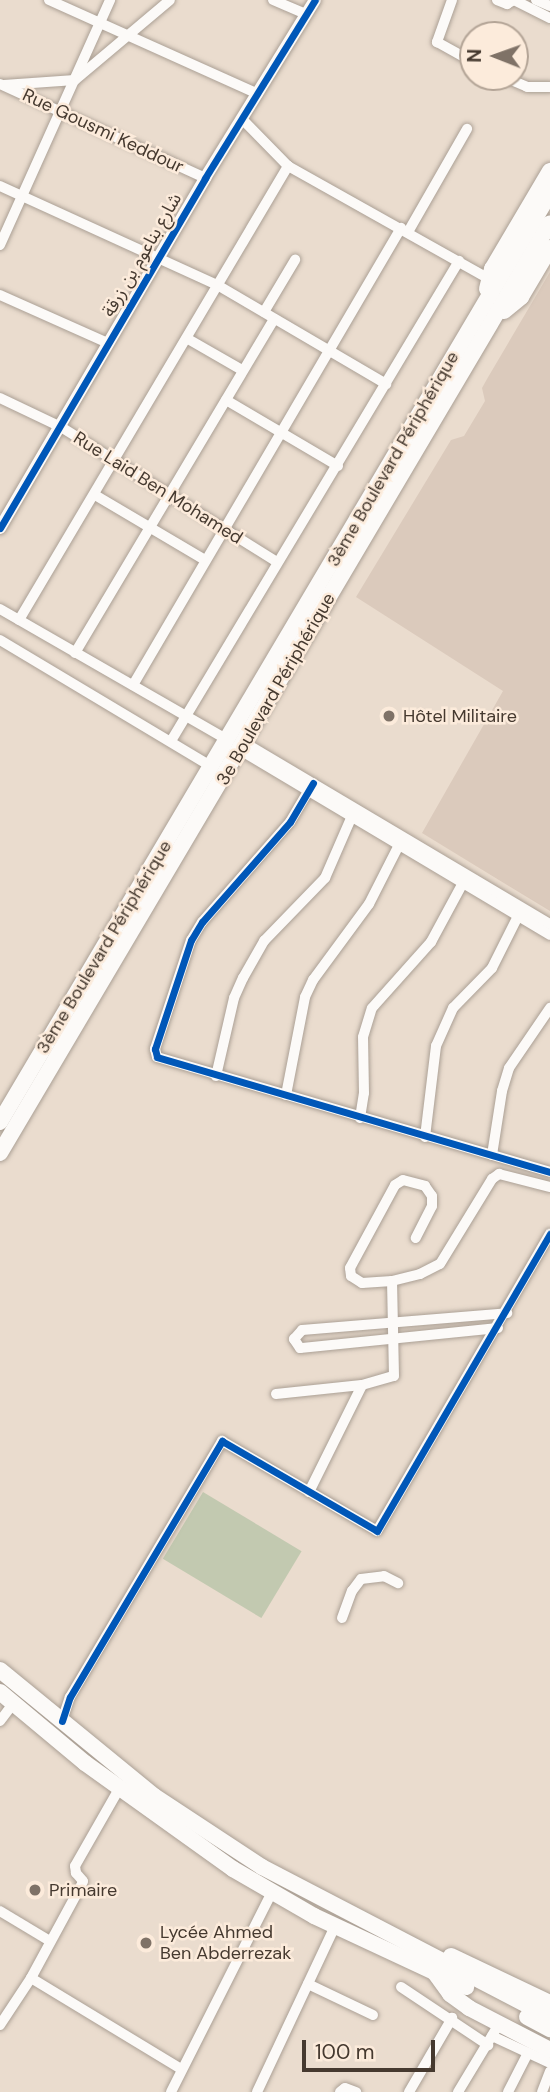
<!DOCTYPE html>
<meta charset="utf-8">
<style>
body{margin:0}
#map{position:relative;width:550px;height:2092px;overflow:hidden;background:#eadcce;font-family:"DM Sans","Noto Sans Arabic",sans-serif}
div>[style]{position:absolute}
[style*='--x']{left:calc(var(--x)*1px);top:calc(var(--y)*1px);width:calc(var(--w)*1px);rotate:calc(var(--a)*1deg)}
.medical>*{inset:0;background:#dbcabc}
.green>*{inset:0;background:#c2c9b0;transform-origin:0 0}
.roads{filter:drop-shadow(0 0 2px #aba095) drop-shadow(0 0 2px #aba095)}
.minor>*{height:10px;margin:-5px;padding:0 5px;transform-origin:5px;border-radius:5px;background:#fcfaf8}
.tertiary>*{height:12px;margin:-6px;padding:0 6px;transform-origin:6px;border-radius:6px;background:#fcfaf8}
.trunk>*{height:16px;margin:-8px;padding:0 8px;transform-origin:8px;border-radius:8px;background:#fcfaf8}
.cycleway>*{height:7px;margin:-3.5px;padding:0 3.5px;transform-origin:3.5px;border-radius:3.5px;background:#0057b8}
.dots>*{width:19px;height:19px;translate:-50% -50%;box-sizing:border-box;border:4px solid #fcebdb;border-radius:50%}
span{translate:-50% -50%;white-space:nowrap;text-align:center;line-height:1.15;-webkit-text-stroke:5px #fcebdb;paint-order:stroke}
.street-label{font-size:18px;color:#45392f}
.poi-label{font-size:18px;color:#45392f}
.left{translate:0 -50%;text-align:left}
.north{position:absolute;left:459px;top:21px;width:70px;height:70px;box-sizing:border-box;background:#fcebdb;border:2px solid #b3a496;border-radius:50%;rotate:271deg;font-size:19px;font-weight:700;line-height:28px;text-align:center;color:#45392f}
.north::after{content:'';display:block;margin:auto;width:24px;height:32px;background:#7f7267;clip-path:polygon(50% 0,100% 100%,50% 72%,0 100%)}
.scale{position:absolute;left:302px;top:2040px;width:133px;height:32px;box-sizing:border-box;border:4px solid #45392f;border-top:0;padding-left:9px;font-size:21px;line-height:24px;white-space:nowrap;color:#45392f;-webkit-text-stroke:5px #fcebdb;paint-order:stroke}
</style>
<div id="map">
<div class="medical">
<div style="clip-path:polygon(550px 272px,550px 911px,422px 833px,503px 691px,356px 597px,451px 440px,464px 436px,485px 401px,482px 388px,487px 379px)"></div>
</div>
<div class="green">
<div style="left:203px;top:1492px;width:115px;height:78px;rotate:31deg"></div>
</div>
<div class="roads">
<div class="minor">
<div style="--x:49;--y:0;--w:229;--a:24.2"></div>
<div style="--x:273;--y:0;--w:36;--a:23"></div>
<div style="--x:452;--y:0;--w:45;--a:109.7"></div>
<div style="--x:437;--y:42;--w:41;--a:29.1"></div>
<div style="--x:497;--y:0;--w:11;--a:22"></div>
<div style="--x:507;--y:4;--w:8;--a:-30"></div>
<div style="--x:514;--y:0;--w:40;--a:26.6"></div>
<div style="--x:536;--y:0;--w:15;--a:23"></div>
<div style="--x:504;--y:77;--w:25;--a:23"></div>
<div style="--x:527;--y:87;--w:23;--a:0"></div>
<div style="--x:0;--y:84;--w:226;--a:24.6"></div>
<div style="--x:4;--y:85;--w:71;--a:-4"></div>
<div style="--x:75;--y:80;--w:124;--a:-40.1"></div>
<div style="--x:243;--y:120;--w:64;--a:45.6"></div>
<div style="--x:288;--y:166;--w:231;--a:29.3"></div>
<div style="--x:0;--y:186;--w:241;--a:24.5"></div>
<div style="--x:219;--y:286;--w:194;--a:30.4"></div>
<div style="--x:408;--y:232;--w:119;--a:-60.2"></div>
<div style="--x:0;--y:245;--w:269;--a:-65.8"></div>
<div style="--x:0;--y:295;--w:118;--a:24"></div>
<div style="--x:264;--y:312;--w:61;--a:-59.2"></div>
<div style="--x:188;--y:339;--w:62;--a:29.9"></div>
<div style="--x:0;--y:398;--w:68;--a:25.4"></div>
<div style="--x:61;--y:427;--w:255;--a:32"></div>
<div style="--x:226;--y:400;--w:130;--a:30.5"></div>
<div style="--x:95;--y:495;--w:128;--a:30.6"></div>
<div style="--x:0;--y:609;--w:263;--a:29.9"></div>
<div style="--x:19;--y:620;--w:528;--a:-59.35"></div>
<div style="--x:0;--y:640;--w:247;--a:30.9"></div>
<div style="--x:75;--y:653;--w:389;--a:-59.2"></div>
<div style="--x:133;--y:685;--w:530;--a:-59.61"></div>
<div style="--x:171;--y:741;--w:560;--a:-59.04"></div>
<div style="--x:245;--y:743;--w:355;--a:30.7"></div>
<div style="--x:240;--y:750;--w:361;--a:30.8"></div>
<div style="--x:313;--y:783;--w:45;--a:120.5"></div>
<div style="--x:290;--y:822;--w:133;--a:131.3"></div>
<div style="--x:202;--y:922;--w:21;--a:121"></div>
<div style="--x:191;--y:940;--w:115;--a:108.3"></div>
<div style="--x:155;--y:1049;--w:8;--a:76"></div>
<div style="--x:157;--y:1057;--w:409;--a:16.3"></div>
<div style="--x:216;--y:1076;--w:80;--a:-77"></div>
<div style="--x:234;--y:998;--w:22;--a:-66"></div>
<div style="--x:243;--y:978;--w:43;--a:-60.4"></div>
<div style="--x:264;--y:941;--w:88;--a:-45.9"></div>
<div style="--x:325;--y:878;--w:75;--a:-66.5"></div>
<div style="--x:286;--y:1095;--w:100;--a:-79"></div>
<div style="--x:305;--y:997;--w:19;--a:-65"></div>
<div style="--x:313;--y:980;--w:94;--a:-53.6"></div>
<div style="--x:369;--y:904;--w:73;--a:-63.1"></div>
<div style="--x:360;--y:1118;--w:25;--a:-81"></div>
<div style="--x:364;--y:1093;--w:56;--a:-91"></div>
<div style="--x:363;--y:1037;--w:30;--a:-73"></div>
<div style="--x:372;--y:1008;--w:89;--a:-48.2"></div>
<div style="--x:431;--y:942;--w:72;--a:-61.6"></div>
<div style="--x:425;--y:1137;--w:92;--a:-83.1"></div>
<div style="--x:436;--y:1046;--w:42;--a:-65.9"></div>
<div style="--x:453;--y:1008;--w:56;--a:-45.7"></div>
<div style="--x:492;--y:968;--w:63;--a:-63.4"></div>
<div style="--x:492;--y:1155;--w:65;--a:-81.1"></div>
<div style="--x:502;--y:1091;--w:24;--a:-73"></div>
<div style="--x:509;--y:1068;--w:73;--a:-55.7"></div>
<div style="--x:392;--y:1281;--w:30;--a:176"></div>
<div style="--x:362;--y:1283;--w:13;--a:-148"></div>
<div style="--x:351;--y:1276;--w:8;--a:-97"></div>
<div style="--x:350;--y:1268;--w:94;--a:-61.5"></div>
<div style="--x:395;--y:1185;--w:9;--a:-32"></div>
<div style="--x:403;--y:1180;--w:23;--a:15"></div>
<div style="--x:425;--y:1186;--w:12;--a:55"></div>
<div style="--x:432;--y:1196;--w:10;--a:90"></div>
<div style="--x:432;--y:1206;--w:36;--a:117"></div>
<div style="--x:498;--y:1328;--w:199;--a:174.2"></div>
<div style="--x:300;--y:1348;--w:11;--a:-124"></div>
<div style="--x:294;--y:1339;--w:12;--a:-48"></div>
<div style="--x:302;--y:1330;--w:206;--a:-4.7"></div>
<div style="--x:276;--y:1394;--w:86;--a:-6"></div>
<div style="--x:362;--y:1385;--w:33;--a:-16"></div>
<div style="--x:394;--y:1376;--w:95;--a:-91.2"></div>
<div style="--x:392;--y:1281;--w:29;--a:-14"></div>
<div style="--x:420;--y:1274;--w:22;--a:-27"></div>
<div style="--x:440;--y:1264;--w:100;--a:-58.5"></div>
<div style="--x:492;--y:1179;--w:9;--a:-36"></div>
<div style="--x:499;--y:1174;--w:53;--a:14.3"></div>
<div style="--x:309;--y:1492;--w:119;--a:-63.6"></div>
<div style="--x:342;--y:1618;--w:29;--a:-70"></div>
<div style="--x:352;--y:1591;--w:15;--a:-53"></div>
<div style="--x:361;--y:1579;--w:23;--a:-7"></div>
<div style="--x:384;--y:1576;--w:16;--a:27"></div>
<div style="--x:0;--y:1721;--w:21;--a:-53"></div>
<div style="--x:62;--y:1721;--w:25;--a:-72"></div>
<div style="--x:70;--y:1697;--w:298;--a:-59.3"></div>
<div style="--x:222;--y:1441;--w:179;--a:30.1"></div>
<div style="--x:377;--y:1531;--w:344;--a:-59.8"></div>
<div style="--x:0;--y:1911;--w:58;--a:31"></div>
<div style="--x:31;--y:1978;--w:175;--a:31.2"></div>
<div style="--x:308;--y:1984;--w:72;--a:25.5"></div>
<div style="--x:401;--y:1987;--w:105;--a:33.7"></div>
<div style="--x:0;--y:2025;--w:56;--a:-56.6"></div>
<div style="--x:31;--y:1978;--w:105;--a:-61.5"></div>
<div style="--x:81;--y:1886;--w:5;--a:-68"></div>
<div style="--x:83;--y:1881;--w:11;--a:-131"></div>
<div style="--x:76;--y:1873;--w:7;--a:-98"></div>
<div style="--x:75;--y:1866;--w:89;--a:-60.3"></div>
<div style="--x:492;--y:2036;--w:64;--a:25"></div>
<div style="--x:171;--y:2092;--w:224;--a:-63.2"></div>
<div style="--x:257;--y:2092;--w:183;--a:-64.8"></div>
<div style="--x:340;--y:2092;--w:6;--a:-39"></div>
<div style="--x:345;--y:2088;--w:12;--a:20"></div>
<div style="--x:409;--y:2092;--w:86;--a:-59.8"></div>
<div style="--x:458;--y:2092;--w:79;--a:-58.9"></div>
<div style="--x:508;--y:2092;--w:44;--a:-62.9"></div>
<div style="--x:542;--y:2092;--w:22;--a:-69"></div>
</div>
<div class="tertiary">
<div style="--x:0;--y:528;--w:406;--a:-59.6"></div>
<div style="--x:205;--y:178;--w:209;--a:-58.3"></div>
</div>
<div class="trunk">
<div style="--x:487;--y:289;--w:21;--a:-76"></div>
<div style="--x:492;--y:269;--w:114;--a:-59.4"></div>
<div style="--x:504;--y:311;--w:22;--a:-39"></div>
<div style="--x:521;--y:297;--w:57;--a:-59.4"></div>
<div style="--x:0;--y:1122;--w:1080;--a:-59.37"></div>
<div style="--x:0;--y:1153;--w:1080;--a:-59.4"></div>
<div style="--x:0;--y:1670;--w:199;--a:39.3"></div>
<div style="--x:154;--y:1796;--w:129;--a:33.3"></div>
<div style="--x:262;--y:1867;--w:325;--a:27.5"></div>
<div style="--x:0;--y:1692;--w:111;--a:39.9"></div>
<div style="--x:85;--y:1763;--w:182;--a:35.6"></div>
<div style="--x:233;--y:1869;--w:94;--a:30.1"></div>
<div style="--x:314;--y:1916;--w:168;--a:25"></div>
<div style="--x:451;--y:1956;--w:110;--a:25.4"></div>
<div style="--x:435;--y:1973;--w:26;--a:54"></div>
<div style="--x:450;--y:1994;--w:24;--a:36"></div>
<div style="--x:469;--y:2008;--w:91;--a:27.4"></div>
<div style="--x:527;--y:2017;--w:26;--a:28"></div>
</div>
</div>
<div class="cycleway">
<div style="--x:0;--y:528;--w:406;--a:-59.6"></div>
<div style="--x:205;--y:178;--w:209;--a:-58.3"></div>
<div style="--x:313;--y:783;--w:45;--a:120.5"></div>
<div style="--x:290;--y:822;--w:133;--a:131.3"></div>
<div style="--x:202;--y:922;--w:21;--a:121"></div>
<div style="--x:191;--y:940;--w:115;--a:108.3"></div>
<div style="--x:155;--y:1049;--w:8;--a:76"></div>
<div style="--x:157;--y:1057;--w:409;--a:16.3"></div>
<div style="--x:62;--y:1721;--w:25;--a:-72"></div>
<div style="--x:70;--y:1697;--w:298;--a:-59.3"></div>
<div style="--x:222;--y:1441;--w:179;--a:30.1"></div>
<div style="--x:377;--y:1531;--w:344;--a:-59.8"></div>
</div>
<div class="dots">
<div style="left:389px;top:716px;background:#7f7267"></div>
<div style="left:35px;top:1890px;background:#7f7267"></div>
<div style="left:146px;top:1943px;background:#7f7267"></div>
</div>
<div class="street-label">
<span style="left:103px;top:131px;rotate:25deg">Rue Gousmi Keddour</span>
<span style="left:142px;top:255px;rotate:-60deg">شارع بناعوم بن زرقة</span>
<span style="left:393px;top:459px;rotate:-60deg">3ème Boulevard Périphérique</span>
<span style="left:158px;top:488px;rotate:32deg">Rue Laid Ben Mohamed</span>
<span style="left:276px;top:689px;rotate:-60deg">3e Boulevard Périphérique</span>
<span style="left:104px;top:947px;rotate:-59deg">3ème Boulevard Périphérique</span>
</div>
<div class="poi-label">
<span class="left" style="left:403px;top:716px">Hôtel Militaire</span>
<span class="left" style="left:49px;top:1890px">Primaire</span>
<span class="left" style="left:160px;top:1943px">Lycée Ahmed<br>Ben Abderrezak</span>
</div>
<div class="north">N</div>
<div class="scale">100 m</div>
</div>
